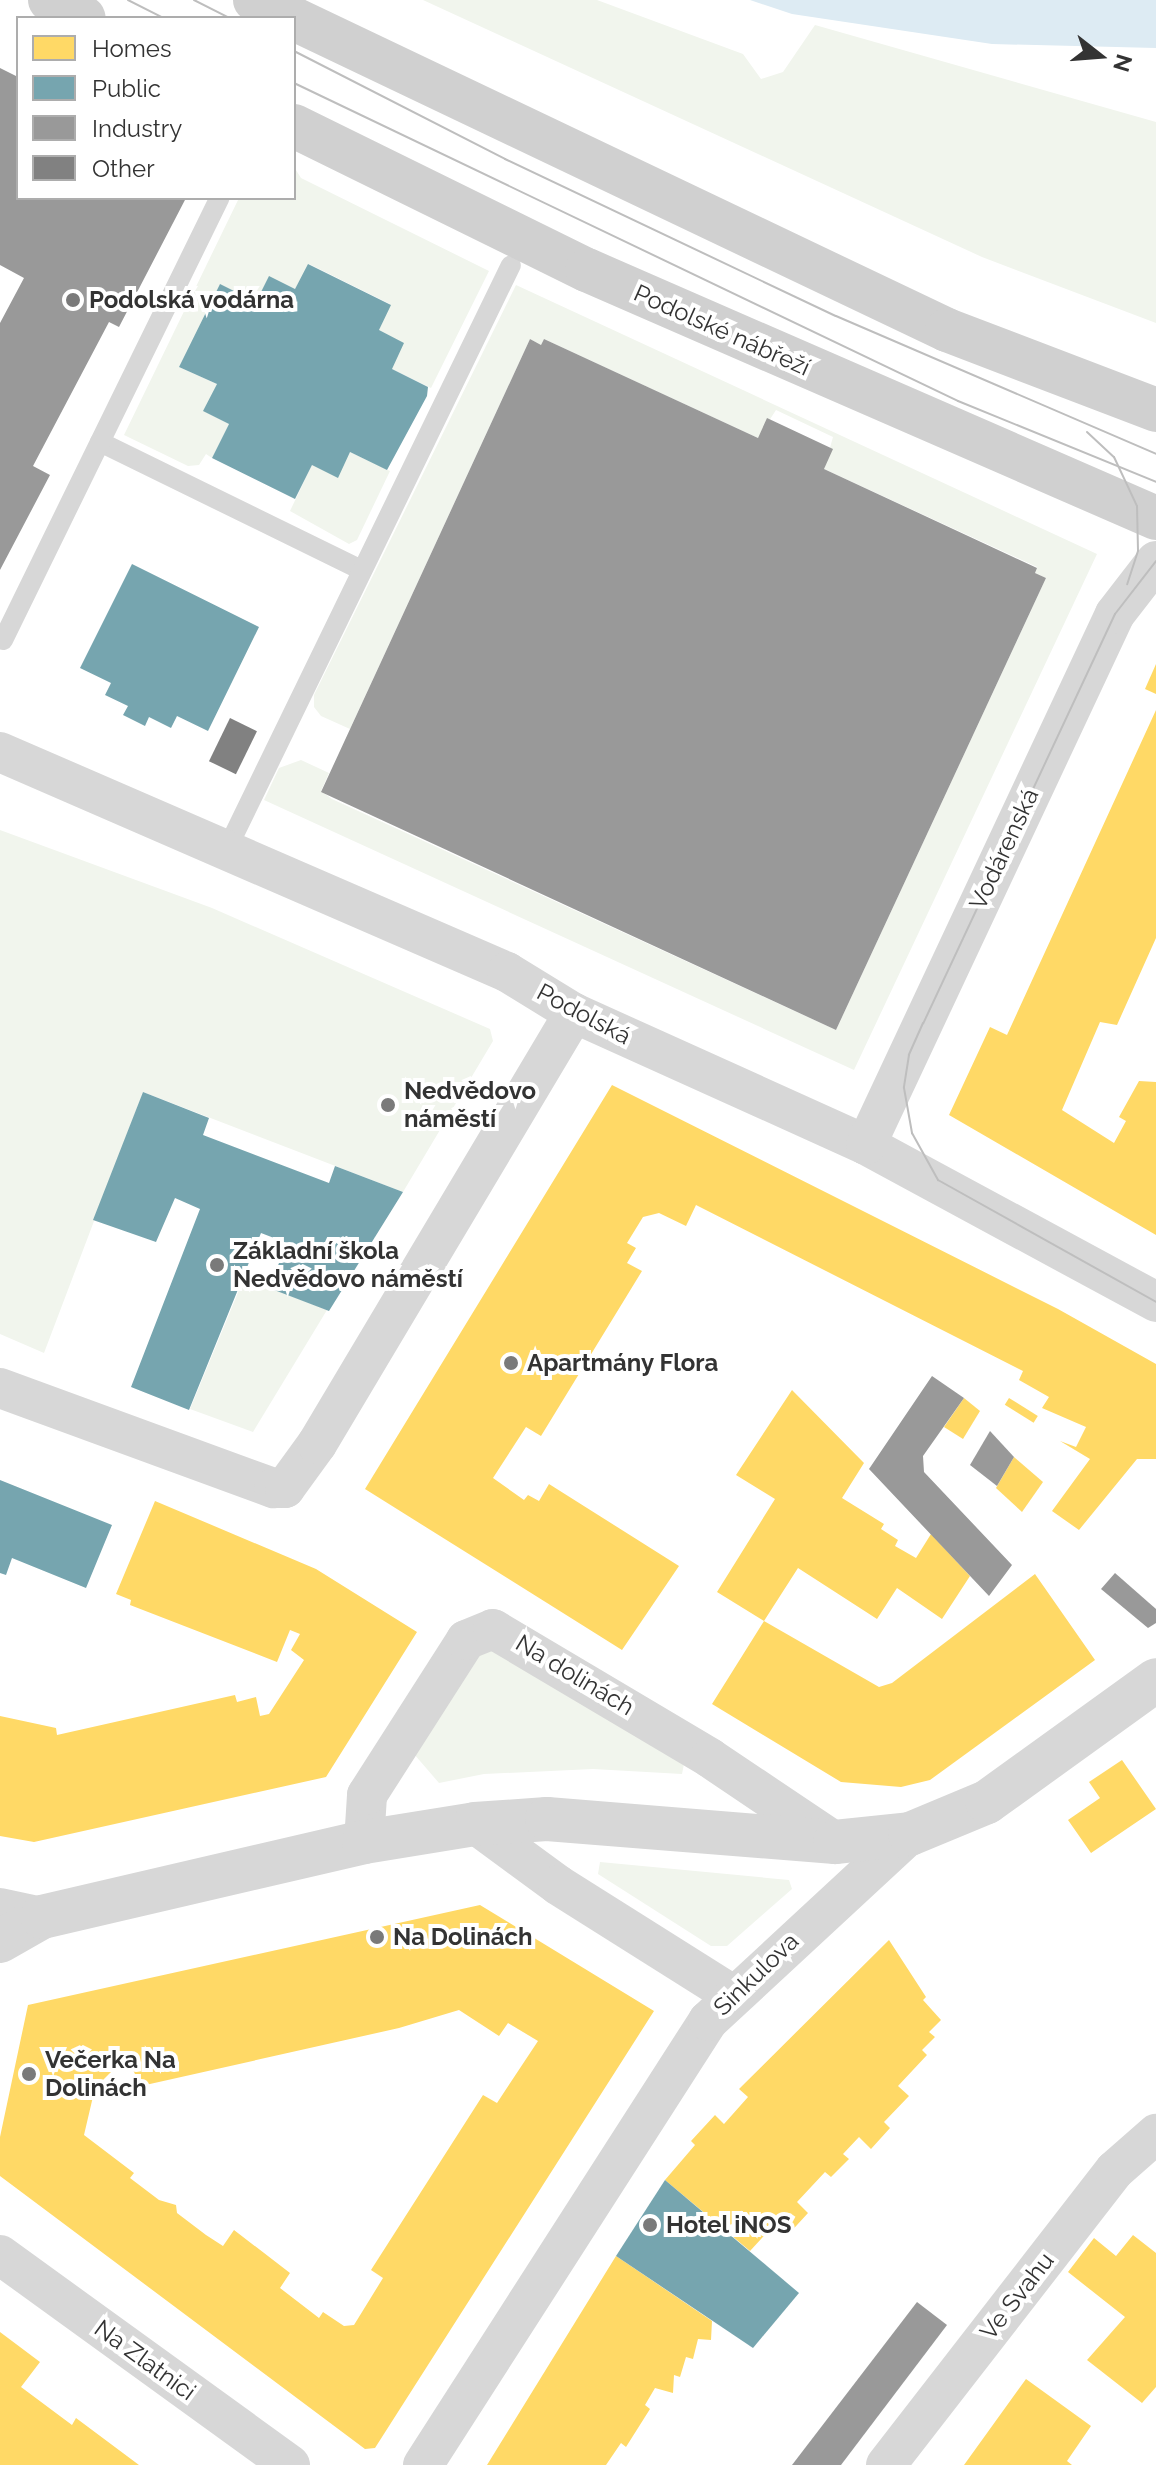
<!DOCTYPE html>
<meta charset="utf-8">
<style>
body{margin:0}
#map{position:relative;width:1156px;height:2465px;overflow:hidden;background:#fff;font-family:Raleway,sans-serif}
div>[style]{position:absolute}
[style*='--x']{left:calc(var(--x)*1px);top:calc(var(--y)*1px);width:calc(var(--w)*1px);rotate:calc(var(--a)*1deg)}
.green>*{inset:0;background:#f1f5ed}
.water>*{inset:0;background:#ddebf3}
.homes>*{inset:0;background:#ffd966;transform-origin:0 0}
.public>*{inset:0;background:#76a5af}
.industry>*{inset:0;background:#999}
.building>*{inset:0;background:#818181;transform-origin:0 0}
.service>*{height:20px;margin:-10px;padding:0 10px;transform-origin:10px;border-radius:10px;background:#d7d7d7}
.minor>*{height:40px;margin:-20px;padding:0 20px;transform-origin:20px;border-radius:20px;background:#d7d7d7}
.tertiary>*{height:44px;margin:-22px;padding:0 22px;transform-origin:22px;border-radius:22px;background:#d7d7d7}
.secondary>*{height:44px;margin:-22px;padding:0 22px;transform-origin:22px;border-radius:22px;background:#d0d0d0}
.tram>*{height:2px;margin:-1px;padding:0 1px;transform-origin:1px;border-radius:1px;background:#bebebe}
.dots>*{width:22px;height:22px;translate:-50% -50%;box-sizing:border-box;border:4px solid #fff;border-radius:50%}
span{translate:-50% -50%;white-space:nowrap;text-align:center;line-height:1.15;-webkit-text-stroke:8px #fff;paint-order:stroke}
.poi-label{font-size:24px;color:#333;font-weight:700}
.left{translate:0 -50%;text-align:left}
.street-label{font-size:24px;color:#333}
.legend{position:absolute;left:16px;top:16px;width:280px;height:184px;box-sizing:border-box;background:#fff;border:2px solid #adadad;margin:0;padding:10px 14px;list-style:none;font-size:24px;color:#333}
.legend li{display:flex;align-items:center;gap:16px;height:40px}
.legend b{width:40px;border:2px solid #adadad}
.north{position:absolute;left:1060px;top:16px;width:80px;height:80px;-webkit-text-stroke:6px #fff;paint-order:stroke;rotate:107deg;font-size:22px;font-weight:700;line-height:32px;text-align:center;color:#333}
.north::after{content:'';display:block;margin:auto;width:28px;height:36px;background:#333;clip-path:polygon(50% 0,100% 100%,50% 72%,0 100%)}
</style>
<div id="map">
<div class="green">
<div style="clip-path:polygon(423px 0,597px 0,743px 54px,761px 79px,783px 72px,815px 25px,1156px 122px,1156px 323px,982px 257px)"></div>
<div style="clip-path:polygon(294px 167px,301px 178px,489px 271px,431px 388px,392px 369px,379px 330px,390px 304px,309px 264px,295px 289px,269px 277px,256px 302px,220px 285px,179px 367px,217px 384px,204px 411px,229px 424px,212px 458px,206px 454px,199px 465px,188px 466px,124px 435px,239px 198px,294px 198px)"></div>
<div style="clip-path:polygon(516px 285px,1097px 554px,854px 1070px,264px 800px,279px 768px,301px 760px,329px 773px,321px 791px,332px 799px,836px 1030px,1046px 578px,1035px 573px,1037px 567px,824px 469px,833px 437px,776px 410px,758px 438px,544px 339px,541px 345px,530px 339px,350px 729px,321px 716px,314px 707px,314px 695px)"></div>
<div style="clip-path:polygon(350px 452px,390px 471px,357px 540px,349px 544px,290px 511px,312px 465px)"></div>
<div style="clip-path:polygon(0 830px,212px 908px,490px 1029px,493px 1041px,403px 1192px,143px 1092px,44px 1353px,0 1334px)"></div>
<div style="clip-path:polygon(244px 1278px,327px 1310px,253px 1432px,190px 1409px)"></div>
<div style="clip-path:polygon(494px 1648px,685px 1759px,682px 1774px,593px 1769px,484px 1774px,439px 1783px,414px 1754px,477px 1656px)"></div>
<div style="clip-path:polygon(600px 1862px,789px 1880px,792px 1889px,727px 1946px,711px 1946px,598px 1874px)"></div>
</div>
<div class="water">
<div style="clip-path:polygon(750px 0,1156px 0,1156px 48px,992px 44px,792px 14px)"></div>
</div>
<div class="homes">
<div style="clip-path:polygon(1156px 664px,1156px 694px,1145px 689px)"></div>
<div style="clip-path:polygon(1156px 710px,1156px 938px,1117px 1025px,1100px 1022px,1062px 1110px,1114px 1143px,1126px 1121px,1119px 1117px,1139px 1081px,1156px 1082px,1156px 1235px,949px 1115px,990px 1027px,1007px 1035px)"></div>
<div style="clip-path:polygon(612px 1085px,1058px 1309px,1156px 1364px,1156px 1459px,1137px 1459px,1079px 1530px,1052px 1511px,1090px 1459px,1060px 1441px,1076px 1447px,1086px 1427px,1042px 1408px,1049px 1397px,1019px 1380px,1023px 1371px,696px 1205px,686px 1226px,659px 1213px,643px 1217px,627px 1243px,636px 1248px,627px 1263px,642px 1271px,541px 1436px,526px 1427px,493px 1478px,524px 1500px,528px 1495px,539px 1501px,549px 1484px,679px 1566px,622px 1650px,365px 1489px)"></div>
<div style="clip-path:polygon(792px 1390px,864px 1463px,842px 1498px,884px 1524px,881px 1529px,898px 1540px,895px 1546px,916px 1558px,931px 1534px,970px 1576px,942px 1619px,897px 1588px,877px 1619px,798px 1568px,764px 1621px,717px 1592px,775px 1499px,736px 1475px)"></div>
<div style="clip-path:polygon(964px 1398px,980px 1411px,963px 1439px,944px 1427px)"></div>
<div style="left:1009px;top:1398px;width:34px;height:8px;rotate:32deg"></div>
<div style="clip-path:polygon(1014px 1457px,1043px 1482px,1022px 1512px,996px 1488px)"></div>
<div style="clip-path:polygon(155px 1501px,316px 1569px,417px 1632px,326px 1777px,34px 1842px,0 1836px,0 1716px,56px 1728px,57px 1735px,235px 1695px,237px 1702px,256px 1697px,260px 1716px,269px 1714px,304px 1660px,291px 1650px,300px 1634px,290px 1630px,277px 1662px,130px 1605px,131px 1600px,116px 1594px)"></div>
<div style="clip-path:polygon(1035px 1574px,1095px 1660px,930px 1780px,901px 1787px,841px 1782px,712px 1704px,764px 1621px,879px 1687px,892px 1683px)"></div>
<div style="clip-path:polygon(1122px 1760px,1156px 1809px,1091px 1853px,1068px 1820px,1100px 1798px,1089px 1782px)"></div>
<div style="clip-path:polygon(evenodd,480px 1905px,654px 2011px,375px 2448px,365px 2449px,0 2176px,0 2137px,28px 2005px,480px 1905px,459px 2010px,499px 2036px,508px 2023px,538px 2041px,497px 2103px,483px 2095px,371px 2270px,383px 2278px,354px 2325px,344px 2326px,323px 2312px,319px 2318px,280px 2288px,290px 2273px,234px 2230px,223px 2246px,206px 2235px,177px 2213px,176px 2205px,159px 2200px,130px 2178px,134px 2173px,84px 2135px,95px 2088px,113px 2070px,131px 2066px,141px 2086px,399px 2028px,459px 2010px)"></div>
<div style="clip-path:polygon(889px 1940px,926px 1997px,923px 2000px,941px 2020px,929px 2032px,935px 2037px,922px 2050px,927px 2055px,898px 2086px,909px 2096px,884px 2122px,890px 2128px,871px 2149px,859px 2137px,843px 2154px,849px 2159px,831px 2177px,825px 2172px,797px 2202px,808px 2213px,786px 2237px,774px 2225px,750px 2251px,665px 2180px,695px 2145px,691px 2141px,715px 2115px,724px 2124px,748px 2097px,739px 2089px)"></div>
<div style="clip-path:polygon(1133px 2235px,1156px 2253px,1156px 2387px,1142px 2403px,1087px 2360px,1125px 2317px,1068px 2272px,1094px 2238px,1116px 2256px)"></div>
<div style="clip-path:polygon(616px 2256px,712px 2321px,711px 2340px,698px 2339px,693px 2359px,686px 2357px,680px 2377px,674px 2375px,673px 2393px,655px 2388px,645px 2405px,650px 2409px,626px 2447px,621px 2443px,606px 2465px,487px 2465px)"></div>
<div style="clip-path:polygon(0 2332px,40px 2362px,21px 2387px,72px 2425px,76px 2418px,139px 2465px,0 2465px)"></div>
<div style="clip-path:polygon(1026px 2379px,1091px 2426px,1067px 2461px,1072px 2465px,964px 2465px)"></div>
</div>
<div class="public">
<div style="clip-path:polygon(308px 264px,391px 305px,379px 330px,404px 343px,392px 369px,428px 387px,427px 396px,387px 470px,350px 452px,338px 478px,312px 465px,295px 499px,212px 458px,229px 424px,203px 411px,217px 384px,179px 367px,220px 284px,256px 302px,269px 276px,295px 289px)"></div>
<div style="clip-path:polygon(132px 564px,259px 627px,208px 731px,177px 716px,171px 728px,149px 717px,145px 726px,123px 715px,128px 706px,105px 695px,111px 683px,80px 668px)"></div>
<div style="clip-path:polygon(143px 1092px,209px 1118px,203px 1135px,329px 1183px,335px 1166px,403px 1192px,329px 1311px,269px 1288px,287px 1243px,261px 1233px,189px 1410px,131px 1387px,200px 1209px,175px 1198px,156px 1242px,93px 1220px)"></div>
<div style="clip-path:polygon(0 1480px,112px 1525px,86px 1588px,12px 1558px,6px 1575px,0 1573px)"></div>
<div style="clip-path:polygon(665px 2180px,799px 2293px,753px 2348px,616px 2256px)"></div>
</div>
<div class="industry">
<div style="clip-path:polygon(0 68px,18px 77px,18px 198px,186px 198px,119px 327px,109px 322px,33px 466px,50px 475px,0 570px,0 323px,24px 278px,0 265px)"></div>
<div style="clip-path:polygon(530px 339px,541px 345px,544px 339px,758px 438px,767px 418px,833px 449px,824px 469px,1037px 568px,1035px 573px,1046px 578px,836px 1030px,321px 792px)"></div>
<div style="clip-path:polygon(932px 1376px,964px 1398px,923px 1456px,924px 1472px,1012px 1565px,989px 1596px,869px 1469px)"></div>
<div style="clip-path:polygon(990px 1431px,1014px 1457px,997px 1486px,970px 1465px)"></div>
<div style="clip-path:polygon(1115px 1573px,1156px 1609px,1156px 1623px,1148px 1628px,1101px 1589px)"></div>
<div style="clip-path:polygon(917px 2302px,947px 2325px,841px 2465px,792px 2465px)"></div>
</div>
<div class="building">
<div style="left:230px;top:718px;width:30px;height:48px;rotate:26deg"></div>
</div>
<div class="service">
<div style="--x:100;--y:442;--w:291;--a:26.1"></div>
<div style="--x:3;--y:640;--w:492;--a:-63.9"></div>
<div style="--x:227;--y:849;--w:649;--a:-64.07"></div>
</div>
<div class="minor">
<div style="--x:0;--y:752;--w:553;--a:23.46"></div>
<div style="--x:507;--y:972;--w:79;--a:31.5"></div>
<div style="--x:574;--y:1013;--w:320;--a:24.3"></div>
<div style="--x:866;--y:1145;--w:330;--a:28.4"></div>
<div style="--x:866;--y:1145;--w:586;--a:-64.88"></div>
<div style="--x:1115;--y:614;--w:67;--a:-52.3"></div>
<div style="--x:0;--y:1388;--w:292;--a:20.1"></div>
<div style="--x:274;--y:1488;--w:11;--a:0"></div>
<div style="--x:285;--y:1488;--w:54;--a:-54"></div>
<div style="--x:317;--y:1444;--w:502;--a:-59.19"></div>
<div style="--x:475;--y:1824;--w:103;--a:36.3"></div>
<div style="--x:558;--y:1885;--w:204;--a:32.2"></div>
<div style="--x:364;--y:1842;--w:47;--a:-86.3"></div>
<div style="--x:367;--y:1795;--w:184;--a:-57.4"></div>
<div style="--x:466;--y:1640;--w:29;--a:-22"></div>
<div style="--x:493;--y:1629;--w:252;--a:30.7"></div>
<div style="--x:710;--y:1758;--w:151;--a:33.9"></div>
<div style="--x:0;--y:1908;--w:43;--a:12.1"></div>
<div style="--x:0;--y:2255;--w:358;--a:35.9"></div>
<div style="--x:423;--y:2465;--w:528;--a:-57.3"></div>
<div style="--x:708;--y:2021;--w:275;--a:-42.8"></div>
<div style="--x:886;--y:2465;--w:373;--a:-52.2"></div>
<div style="--x:1115;--y:2170;--w:55;--a:-41.3"></div>
</div>
<div class="tertiary">
<div style="--x:0;--y:1941;--w:48;--a:-29.7"></div>
<div style="--x:42;--y:1917;--w:331;--a:-13.1"></div>
<div style="--x:364;--y:1842;--w:112;--a:-9.2"></div>
<div style="--x:475;--y:1824;--w:72;--a:-4"></div>
<div style="--x:547;--y:1819;--w:289;--a:4.6"></div>
<div style="--x:835;--y:1842;--w:75;--a:-6.1"></div>
<div style="--x:910;--y:1834;--w:83;--a:-22.6"></div>
<div style="--x:987;--y:1802;--w:208;--a:-35.8"></div>
</div>
<div class="secondary">
<div style="--x:50;--y:0;--w:38;--a:28"></div>
<div style="--x:255;--y:0;--w:41;--a:25.9"></div>
<div style="--x:294;--y:19;--w:723;--a:25.47"></div>
<div style="--x:947;--y:330;--w:224;--a:20.9"></div>
<div style="--x:294;--y:126;--w:326;--a:26.2"></div>
<div style="--x:587;--y:270;--w:621;--a:23.55"></div>
</div>
<div class="tram">
<div style="--x:128;--y:0;--w:39;--a:27"></div>
<div style="--x:194;--y:0;--w:39;--a:27"></div>
<div style="--x:294;--y:51;--w:237;--a:27.1"></div>
<div style="--x:505;--y:159;--w:366;--a:25.4"></div>
<div style="--x:836;--y:316;--w:348;--a:23.3"></div>
<div style="--x:294;--y:83;--w:736;--a:25.59"></div>
<div style="--x:958;--y:401;--w:214;--a:22.2"></div>
<div style="--x:1087;--y:432;--w:37;--a:43"></div>
<div style="--x:1114;--y:457;--w:54;--a:64.9"></div>
<div style="--x:1137;--y:506;--w:45;--a:88.7"></div>
<div style="--x:1138;--y:551;--w:35;--a:108"></div>
<div style="--x:1156;--y:561;--w:67;--a:127.7"></div>
<div style="--x:1115;--y:614;--w:452;--a:115.1"></div>
<div style="--x:923;--y:1023;--w:35;--a:114"></div>
<div style="--x:909;--y:1055;--w:33;--a:99"></div>
<div style="--x:904;--y:1088;--w:46;--a:79.9"></div>
<div style="--x:912;--y:1133;--w:54;--a:61"></div>
<div style="--x:938;--y:1180;--w:250;--a:29.2"></div>
</div>
<div class="dots">
<div style="left:73px;top:300px;background:#7a7a7a"></div>
<div style="left:388px;top:1105px;background:#7a7a7a"></div>
<div style="left:217px;top:1265px;background:#7a7a7a"></div>
<div style="left:511px;top:1363px;background:#7a7a7a"></div>
<div style="left:377px;top:1937px;background:#7a7a7a"></div>
<div style="left:29px;top:2074px;background:#7a7a7a"></div>
<div style="left:650px;top:2225px;background:#7a7a7a"></div>
</div>
<div class="poi-label">
<span class="left" style="left:89px;top:300px">Podolská vodárna</span>
<span class="left" style="left:404px;top:1105px">Nedvědovo<br>náměstí</span>
<span class="left" style="left:233px;top:1265px">Základní škola<br>Nedvědovo náměstí</span>
<span class="left" style="left:527px;top:1363px">Apartmány Flora</span>
<span class="left" style="left:393px;top:1937px">Na Dolinách</span>
<span class="left" style="left:45px;top:2074px">Večerka Na<br>Dolinách</span>
<span class="left" style="left:666px;top:2225px">Hotel iNOS</span>
</div>
<div class="street-label">
<span style="left:722px;top:330px;rotate:24deg">Podolské nábřeží</span>
<span style="left:1004px;top:849px;rotate:-65deg">Vodárenská</span>
<span style="left:584px;top:1014px;rotate:28deg">Podolská</span>
<span style="left:575px;top:1675px;rotate:31deg">Na dolinách</span>
<span style="left:756px;top:1974px;rotate:-44deg">Sinkulova</span>
<span style="left:1017px;top:2296px;rotate:-52deg">Ve Svahu</span>
<span style="left:145px;top:2360px;rotate:36deg">Na Zlatnici</span>
</div>
<ul class="legend">
<li><b style="height:22px;background:#ffd966"></b>Homes</li>
<li><b style="height:22px;background:#76a5af"></b>Public</li>
<li><b style="height:22px;background:#999"></b>Industry</li>
<li><b style="height:22px;background:#818181"></b>Other</li>
</ul>
<div class="north">N</div>
</div>
